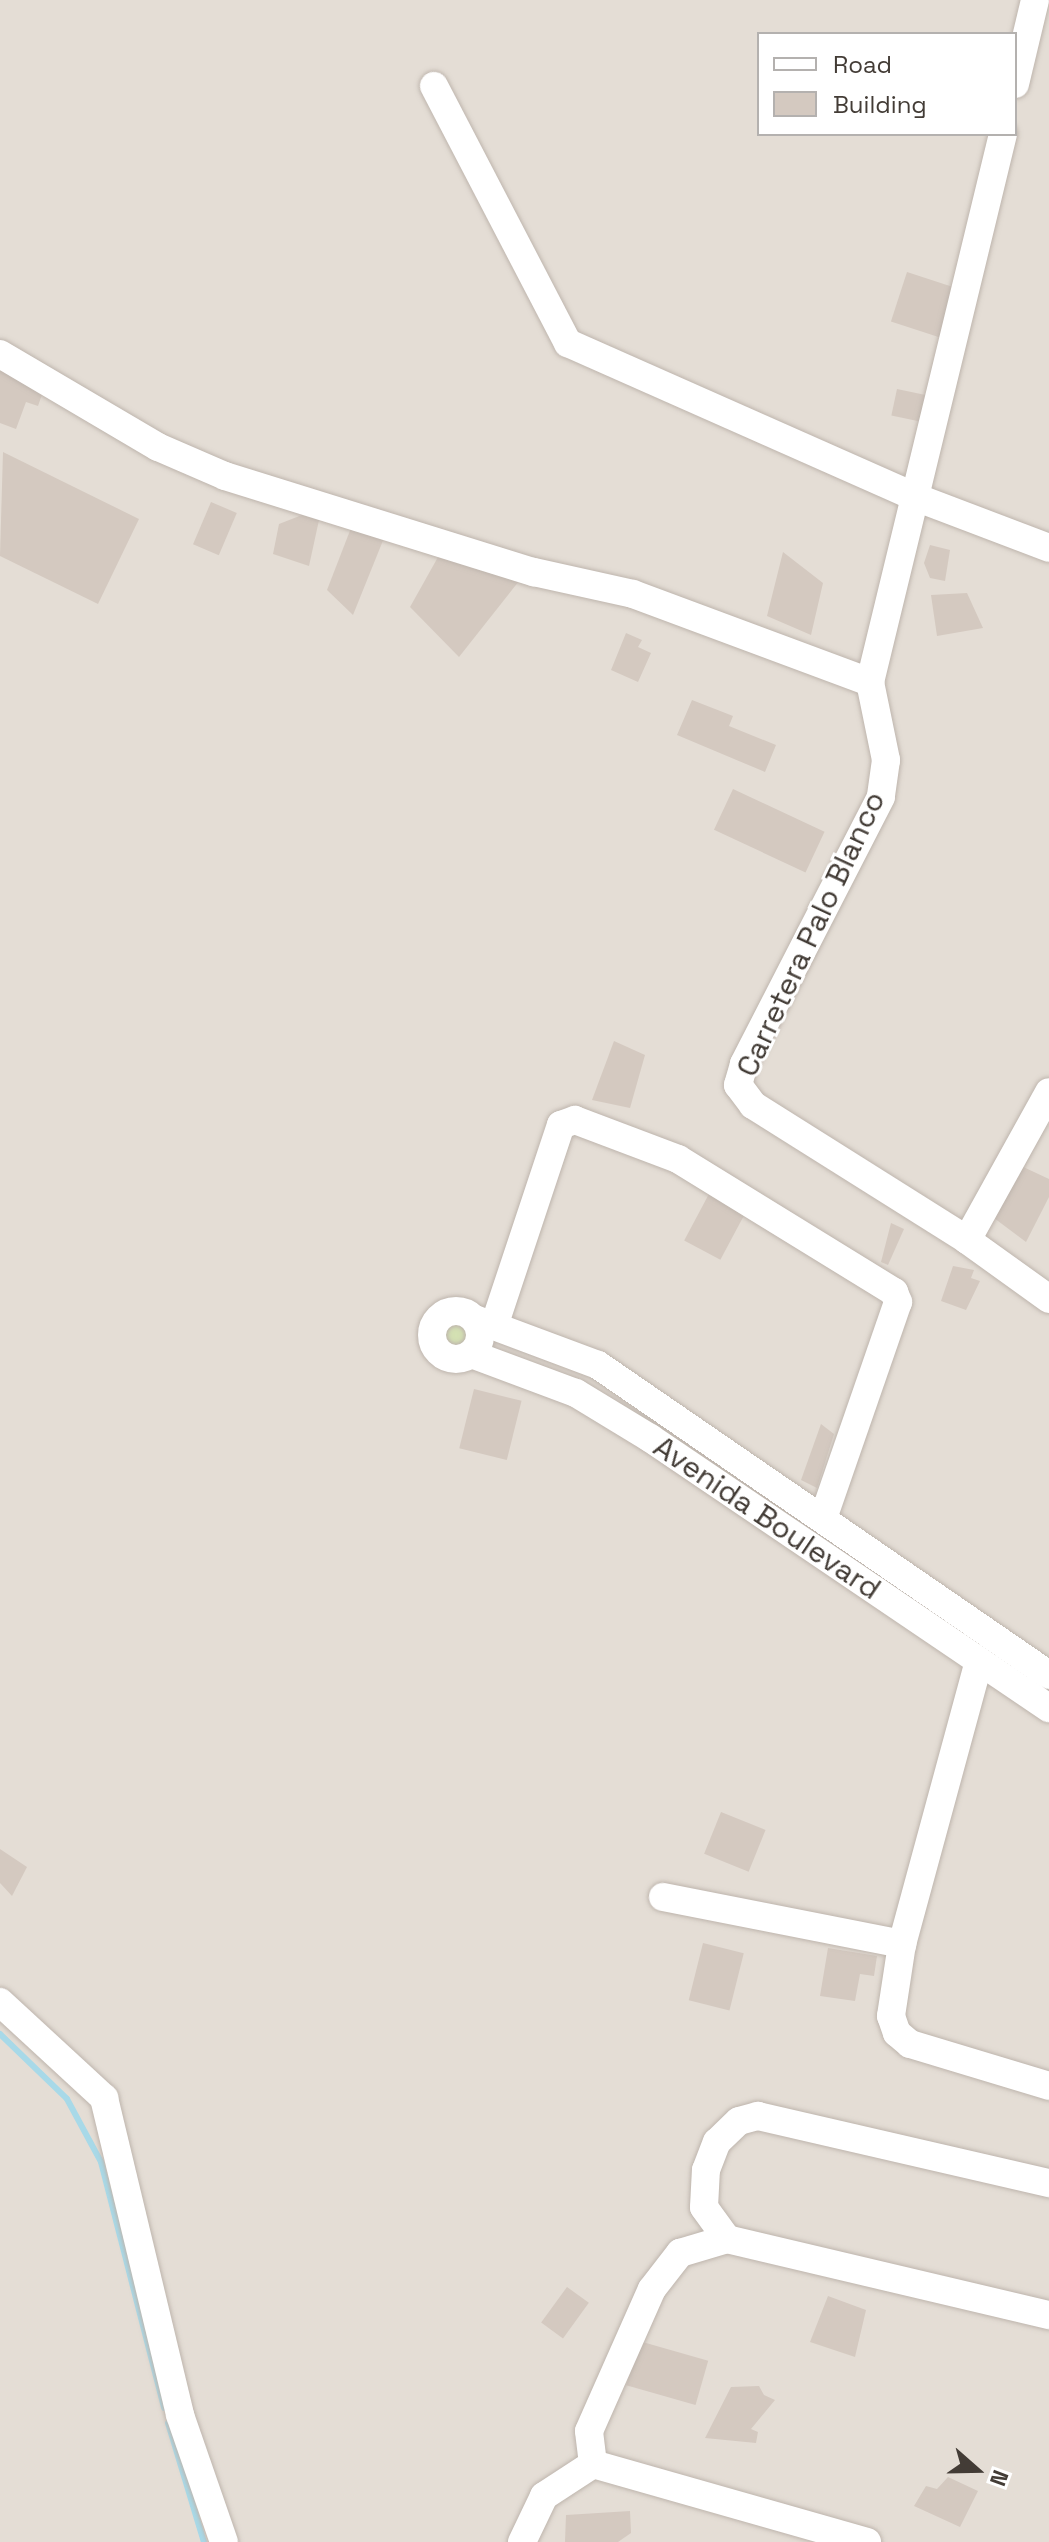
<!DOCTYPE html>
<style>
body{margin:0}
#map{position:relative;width:1049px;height:2542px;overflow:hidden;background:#f1ece6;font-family:"Space Grotesk",sans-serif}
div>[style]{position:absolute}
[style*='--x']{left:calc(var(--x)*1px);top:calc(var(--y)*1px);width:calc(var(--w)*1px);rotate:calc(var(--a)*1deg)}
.residential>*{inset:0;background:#e4ddd5}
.green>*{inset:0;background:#d4e1b3}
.round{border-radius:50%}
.stream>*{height:6px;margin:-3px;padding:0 3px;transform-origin:3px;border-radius:3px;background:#a8d9e8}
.building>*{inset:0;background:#d4c9c0;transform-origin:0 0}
.roads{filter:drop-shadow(0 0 2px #beb5ad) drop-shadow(0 0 2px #beb5ad)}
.minor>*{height:28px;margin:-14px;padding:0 14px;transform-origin:14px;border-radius:14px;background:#fff}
.minor>.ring{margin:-14px;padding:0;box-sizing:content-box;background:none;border:28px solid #fff;border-radius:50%}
span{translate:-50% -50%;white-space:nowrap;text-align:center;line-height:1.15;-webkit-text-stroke:6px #fff;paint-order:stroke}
.street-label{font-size:30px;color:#433c36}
.legend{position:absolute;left:757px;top:32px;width:260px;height:104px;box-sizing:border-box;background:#fff;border:2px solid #b4b1af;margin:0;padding:10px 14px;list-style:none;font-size:24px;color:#433c36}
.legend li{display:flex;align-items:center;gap:16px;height:40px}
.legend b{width:40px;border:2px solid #b4b1af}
.north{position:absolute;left:937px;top:2430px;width:80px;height:80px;-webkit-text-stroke:6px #fff;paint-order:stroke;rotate:110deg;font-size:22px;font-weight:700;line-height:32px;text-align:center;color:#433c36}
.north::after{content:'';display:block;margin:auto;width:28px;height:36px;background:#433c36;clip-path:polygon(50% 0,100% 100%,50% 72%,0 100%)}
</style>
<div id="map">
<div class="residential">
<div style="clip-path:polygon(evenodd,0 0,1049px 0,1049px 2542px,0 2542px,0 0,759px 34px,1015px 34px,1015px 134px,759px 134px,759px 34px)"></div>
</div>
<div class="green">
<div class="round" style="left:437px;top:1316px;width:38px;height:38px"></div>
</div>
<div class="stream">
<div style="--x:0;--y:2034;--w:93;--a:44.1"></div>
<div style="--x:67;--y:2099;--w:72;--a:61.6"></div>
<div style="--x:101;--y:2162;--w:254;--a:75.6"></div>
<div style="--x:168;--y:2423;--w:124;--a:73.2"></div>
</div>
<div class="building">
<div style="left:907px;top:272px;width:58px;height:52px;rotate:18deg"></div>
<div style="clip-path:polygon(0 367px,46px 383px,38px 406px,26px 402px,16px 429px,0 423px)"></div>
<div style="left:897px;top:389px;width:34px;height:27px;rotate:12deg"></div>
<div style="clip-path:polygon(3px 452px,139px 519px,98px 604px,0 556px)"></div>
<div style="left:211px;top:502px;width:28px;height:46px;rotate:23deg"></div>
<div style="clip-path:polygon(302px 515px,319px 520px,309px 566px,273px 554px,279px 524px)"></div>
<div style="clip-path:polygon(351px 528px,384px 538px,353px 615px,327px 590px)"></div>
<div style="clip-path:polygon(930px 545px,950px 550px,945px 581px,930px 578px,924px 563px)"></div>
<div style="clip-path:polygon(442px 550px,519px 581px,459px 657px,410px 607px)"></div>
<div style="clip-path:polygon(783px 552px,823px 583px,811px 635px,767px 616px)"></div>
<div style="clip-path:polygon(967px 593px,983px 628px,937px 636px,931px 595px)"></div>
<div style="clip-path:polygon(626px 633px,642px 640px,638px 647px,651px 653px,638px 682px,611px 670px)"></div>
<div style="clip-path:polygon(692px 700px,733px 716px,729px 726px,776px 745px,765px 772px,677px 735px)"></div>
<div style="left:733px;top:789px;width:101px;height:45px;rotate:25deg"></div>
<div style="clip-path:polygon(614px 1041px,645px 1055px,630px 1108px,592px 1100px)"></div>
<div style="clip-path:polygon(1019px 1165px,1049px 1179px,1049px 1197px,1026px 1242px,994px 1218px)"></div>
<div style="left:710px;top:1192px;width:41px;height:55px;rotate:28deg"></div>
<div style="clip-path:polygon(891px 1223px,904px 1229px,888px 1265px,881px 1262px)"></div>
<div style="clip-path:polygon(953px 1266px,974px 1270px,971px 1278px,980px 1281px,966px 1310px,941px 1301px)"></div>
<div style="left:474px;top:1389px;width:49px;height:61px;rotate:14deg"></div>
<div style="clip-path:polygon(821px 1424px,834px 1434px,817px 1488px,801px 1480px)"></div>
<div style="left:721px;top:1812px;width:48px;height:45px;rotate:22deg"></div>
<div style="clip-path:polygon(0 1849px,27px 1867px,12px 1896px,0 1883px)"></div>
<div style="left:703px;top:1943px;width:42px;height:59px;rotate:14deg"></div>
<div style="clip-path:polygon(828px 1948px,877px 1956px,874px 1976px,860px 1974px,855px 2001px,820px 1996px)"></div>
<div style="left:567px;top:2287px;width:27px;height:44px;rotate:36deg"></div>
<div style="clip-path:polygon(828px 2296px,866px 2310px,855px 2357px,810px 2342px)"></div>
<div style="left:639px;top:2341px;width:72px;height:46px;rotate:16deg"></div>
<div style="clip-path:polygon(759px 2386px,764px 2395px,775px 2400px,751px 2429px,758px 2432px,756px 2443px,705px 2438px,731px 2387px)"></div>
<div style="clip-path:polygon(948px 2477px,978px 2491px,960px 2527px,914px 2506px,926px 2486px,937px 2489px)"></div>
<div style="clip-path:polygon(630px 2511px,631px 2533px,618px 2542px,565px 2542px,566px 2515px)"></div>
</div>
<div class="roads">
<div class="minor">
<div style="--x:1015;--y:84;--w:86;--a:-76.6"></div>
<div style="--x:434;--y:86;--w:290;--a:62.5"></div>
<div style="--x:568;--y:343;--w:380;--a:23.9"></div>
<div style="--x:915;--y:497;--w:143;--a:20.8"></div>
<div style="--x:1003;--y:134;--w:564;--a:103.64"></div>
<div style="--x:870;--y:682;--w:80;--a:78.4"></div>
<div style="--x:886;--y:760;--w:37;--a:98"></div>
<div style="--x:881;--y:797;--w:300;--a:117.2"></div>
<div style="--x:744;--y:1064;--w:22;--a:106"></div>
<div style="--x:738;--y:1085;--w:25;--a:53"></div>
<div style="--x:753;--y:1105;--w:253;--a:32.2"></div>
<div style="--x:967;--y:1240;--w:101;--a:35.7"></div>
<div style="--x:0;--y:354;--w:183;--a:30.5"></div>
<div style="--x:158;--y:447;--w:73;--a:23.4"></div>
<div style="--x:225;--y:476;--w:324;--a:17.3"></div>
<div style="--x:534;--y:572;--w:101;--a:12.5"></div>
<div style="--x:633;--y:594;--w:253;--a:20.4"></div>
<div style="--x:967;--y:1240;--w:169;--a:-61"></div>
<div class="ring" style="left:432px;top:1311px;width:20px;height:20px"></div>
<div style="--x:475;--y:1319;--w:131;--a:20.5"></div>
<div style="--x:598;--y:1365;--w:547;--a:34.5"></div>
<div style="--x:494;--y:1326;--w:212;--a:-71.6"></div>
<div style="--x:561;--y:1125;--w:15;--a:-20"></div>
<div style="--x:575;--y:1120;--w:110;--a:20.7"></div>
<div style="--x:678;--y:1159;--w:254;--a:31.6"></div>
<div style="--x:894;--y:1292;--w:11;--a:68"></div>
<div style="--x:898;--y:1302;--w:226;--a:109.1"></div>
<div style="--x:471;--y:1354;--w:112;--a:20.4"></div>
<div style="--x:576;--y:1393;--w:87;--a:31.3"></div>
<div style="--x:650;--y:1438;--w:482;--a:34.1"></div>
<div style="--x:979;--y:1661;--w:293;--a:105.2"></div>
<div style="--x:902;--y:1944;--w:73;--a:98.7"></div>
<div style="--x:891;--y:2016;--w:18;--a:71"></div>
<div style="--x:897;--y:2033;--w:17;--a:40"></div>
<div style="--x:910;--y:2044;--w:145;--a:16.8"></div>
<div style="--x:663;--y:1897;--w:244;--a:11.1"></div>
<div style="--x:0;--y:2002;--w:142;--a:42.7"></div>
<div style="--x:104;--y:2098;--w:326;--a:76.5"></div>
<div style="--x:180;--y:2415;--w:134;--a:70.9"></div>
<div style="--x:727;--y:2239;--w:39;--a:-126"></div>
<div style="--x:704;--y:2207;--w:37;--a:-87"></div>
<div style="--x:706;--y:2170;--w:30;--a:-69"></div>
<div style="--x:717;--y:2142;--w:30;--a:-44"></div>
<div style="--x:739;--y:2121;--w:20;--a:-15"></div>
<div style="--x:758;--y:2116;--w:299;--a:13"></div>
<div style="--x:593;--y:2464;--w:33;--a:-97"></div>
<div style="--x:589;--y:2431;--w:155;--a:-66.1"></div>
<div style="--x:652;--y:2289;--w:46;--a:-52.1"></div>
<div style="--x:680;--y:2253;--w:49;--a:-16.6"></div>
<div style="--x:727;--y:2239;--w:331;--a:13.3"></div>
<div style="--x:522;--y:2542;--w:51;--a:-64.4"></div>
<div style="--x:544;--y:2496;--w:59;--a:-33.1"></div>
<div style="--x:593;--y:2464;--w:285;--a:15.9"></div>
</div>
</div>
<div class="street-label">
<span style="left:811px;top:934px;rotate:-65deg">Carretera Palo Blanco</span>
<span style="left:767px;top:1518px;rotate:34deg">Avenida Boulevard</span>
</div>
<ul class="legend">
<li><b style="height:10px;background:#fff"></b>Road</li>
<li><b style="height:22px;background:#d4c9c0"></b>Building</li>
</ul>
<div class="north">N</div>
</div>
